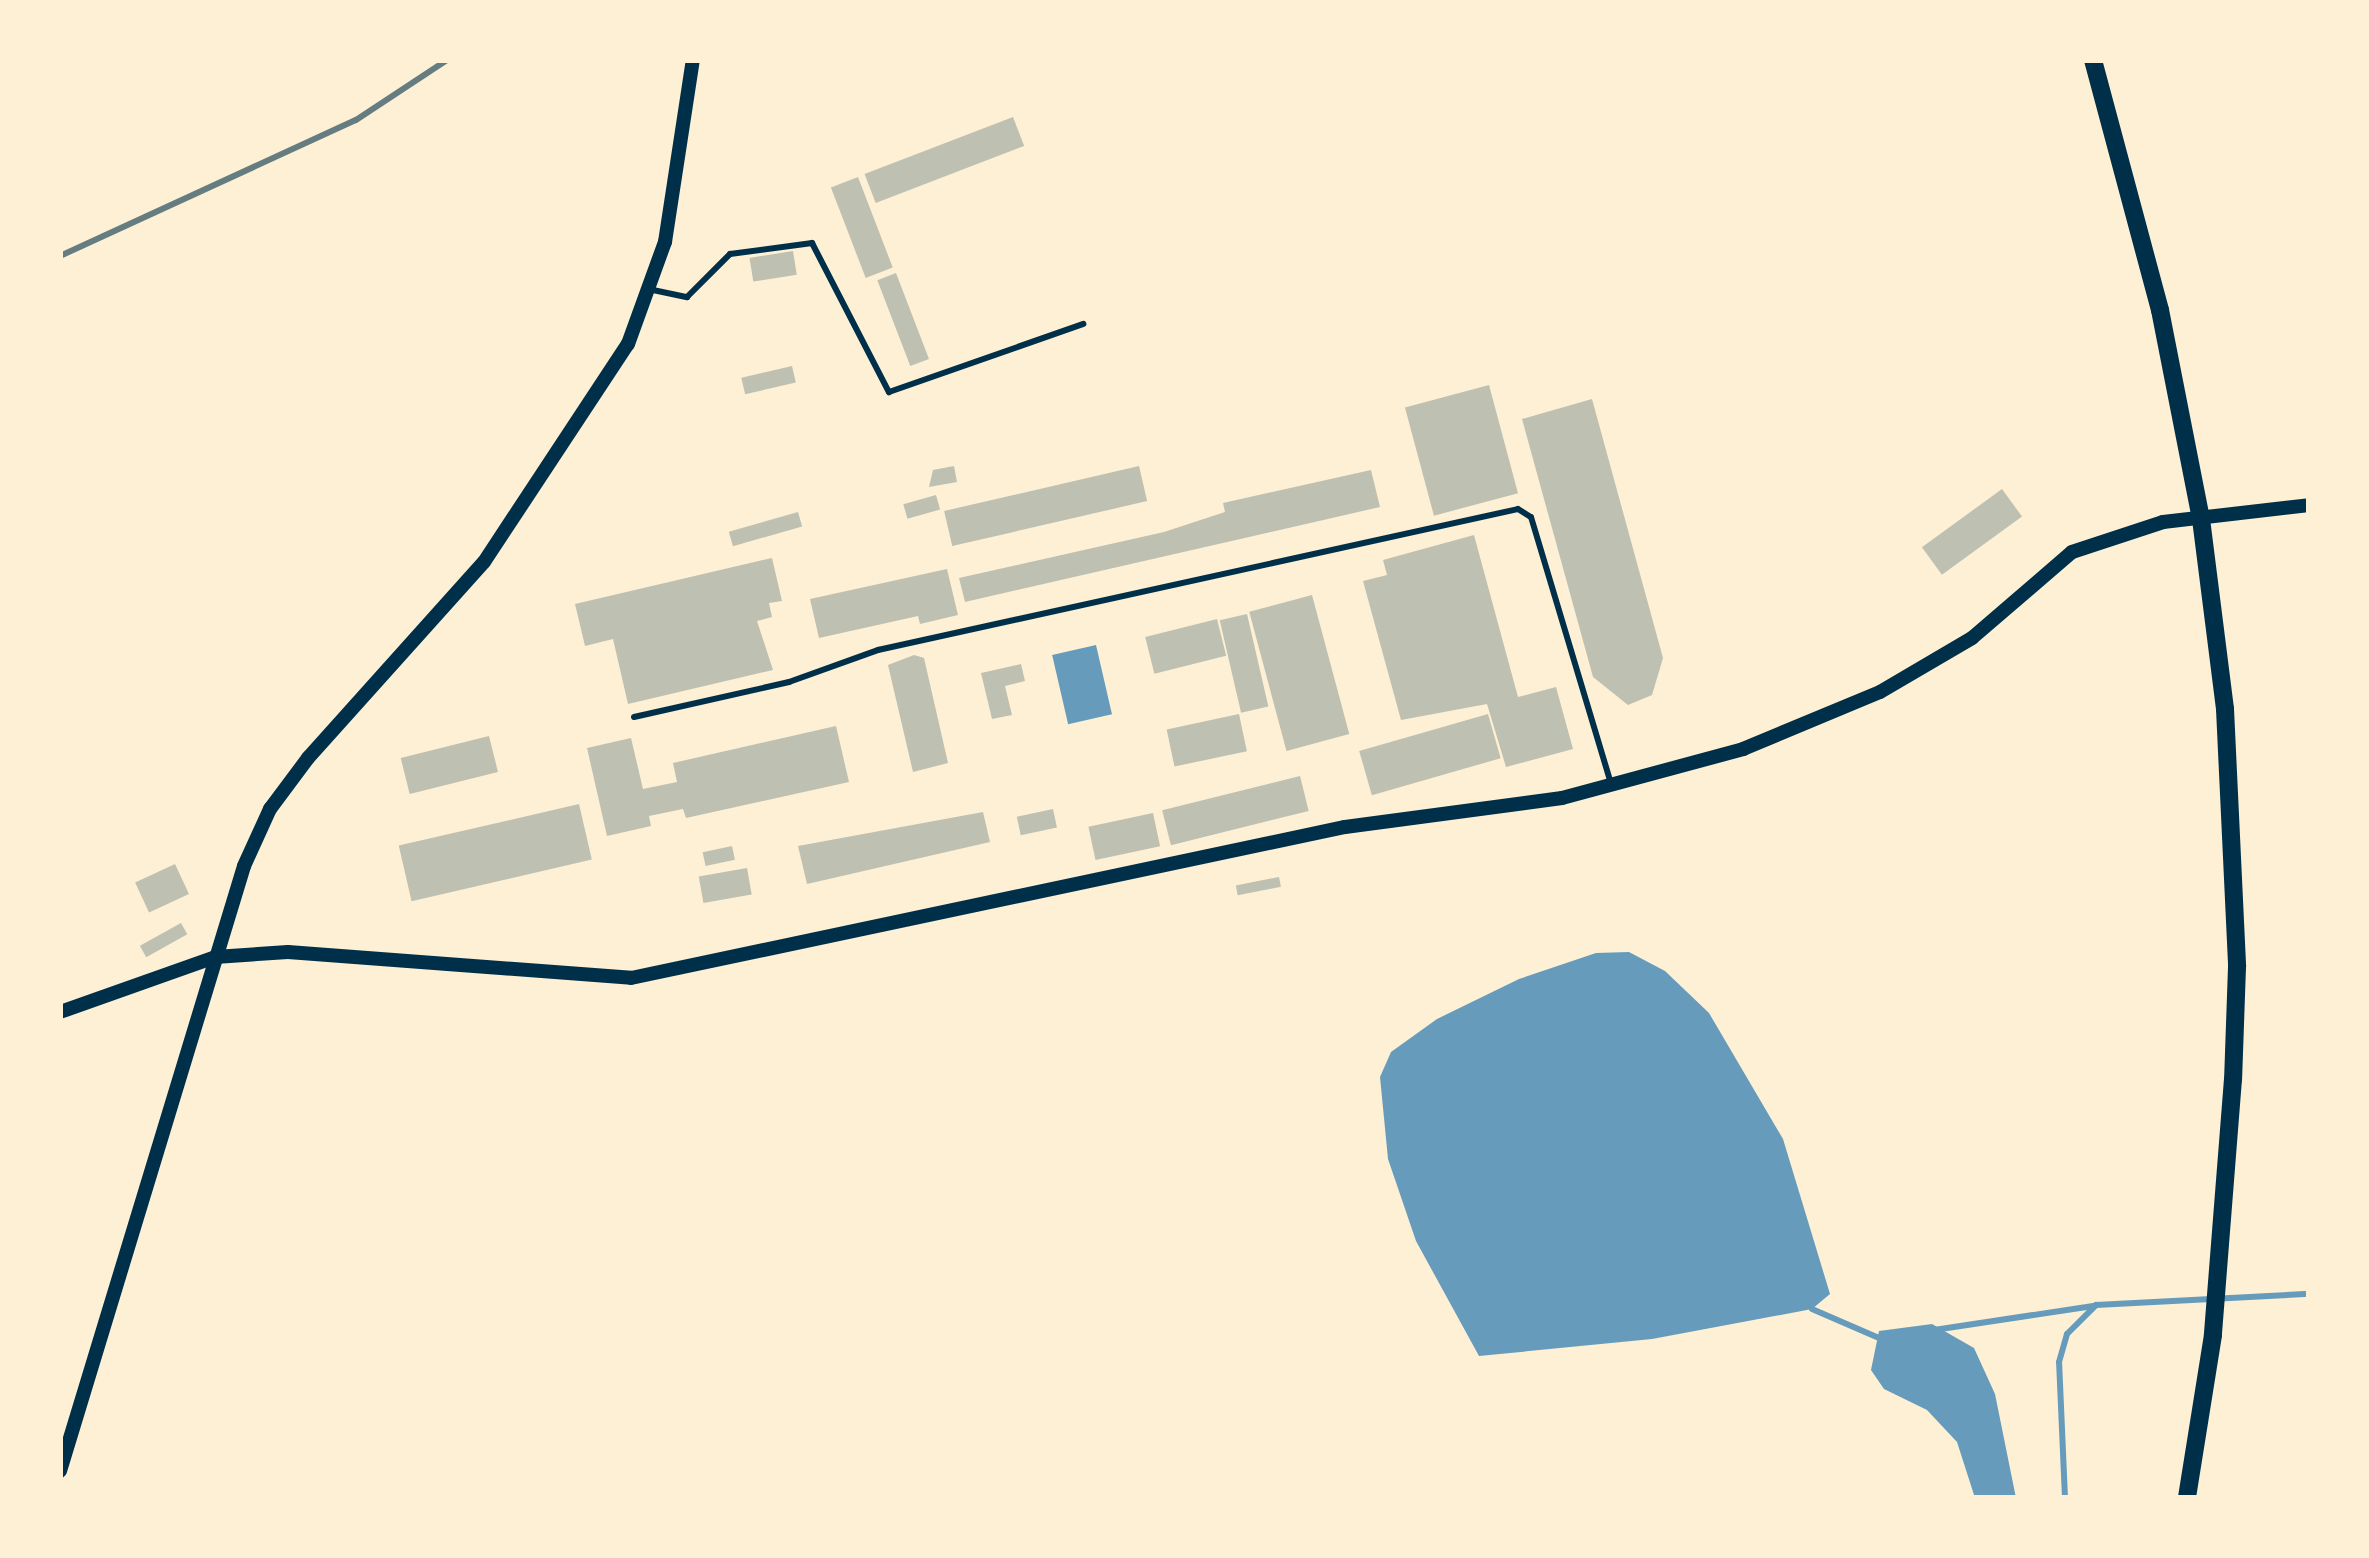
<!DOCTYPE html>
<style>
body{margin:0}
#map{position:relative;width:2369px;height:1558px;overflow:hidden;background:#fdf0d5;font-family:Mulish,sans-serif}
div>[style]{position:absolute}
[style*='--x']{left:calc(var(--x)*1px);top:calc(var(--y)*1px);width:calc(var(--w)*1px);rotate:calc(var(--a)*1deg)}
.water>*{inset:0;background:#669bbc;transform-origin:0 0}
.stream>*{height:6px;margin:-3px;padding:0 3px;transform-origin:3px;border-radius:3px;background:#669bbc}
.building>*{inset:0;background:#bec0b2;transform-origin:0 0}
.service>*{height:6px;margin:-3px;padding:0 3px;transform-origin:3px;border-radius:3px;background:#003049}
.tertiary>*{height:14px;margin:-7px;padding:0 7px;transform-origin:7px;border-radius:7px;background:#003049}
.primary>*{height:18px;margin:-9px;padding:0 9px;transform-origin:9px;border-radius:9px;background:#003049}
.rail>*{height:6px;margin:-3px;padding:0 3px;transform-origin:3px;border-radius:3px;background:#657d81}
span{translate:-50% -50%;white-space:nowrap;text-align:center;line-height:1.15;-webkit-text-stroke:10px #fdf0d5;paint-order:stroke}
.frame{position:absolute;inset:0;border:63px solid #fdf0d5;pointer-events:none}
</style>
<div id="map">
<div class="water">
<div style="left:1096px;top:645px;width:71px;height:45px;rotate:77deg"></div>
<div style="clip-path:polygon(1629px 952px,1665px 971px,1709px 1013px,1783px 1139px,1830px 1294px,1812px 1309px,1652px 1339px,1479px 1356px,1416px 1241px,1388px 1159px,1380px 1077px,1391px 1052px,1437px 1019px,1519px 979px,1596px 953px)"></div>
<div style="clip-path:polygon(1932px 1324px,1974px 1348px,1995px 1394px,2016px 1498px,1975px 1498px,1957px 1442px,1927px 1410px,1884px 1389px,1871px 1370px,1879px 1331px)"></div>
</div>
<div class="stream">
<div style="--x:1812;--y:1309;--w:73;--a:23.4"></div>
<div style="--x:1934;--y:1330;--w:161;--a:-8.6"></div>
<div style="--x:2065;--y:1498;--w:136;--a:-92.5"></div>
<div style="--x:2059;--y:1362;--w:29;--a:-74"></div>
<div style="--x:2067;--y:1334;--w:41;--a:-45"></div>
<div style="--x:2096;--y:1305;--w:213;--a:-3"></div>
</div>
<div class="building">
<div style="left:1013px;top:117px;width:31px;height:159px;rotate:69deg"></div>
<div style="left:858px;top:177px;width:97px;height:29px;rotate:69deg"></div>
<div style="left:793px;top:251px;width:24px;height:44px;rotate:81deg"></div>
<div style="left:896px;top:273px;width:92px;height:20px;rotate:69deg"></div>
<div style="left:792px;top:366px;width:17px;height:52px;rotate:77deg"></div>
<div style="left:1489px;top:385px;width:112px;height:87px;rotate:75deg"></div>
<div style="clip-path:polygon(1592px 399px,1663px 658px,1652px 695px,1628px 705px,1593px 677px,1522px 419px)"></div>
<div style="clip-path:polygon(954px 466px,957px 482px,929px 487px,933px 470px)"></div>
<div style="left:1139px;top:466px;width:36px;height:200px;rotate:77deg"></div>
<div style="clip-path:polygon(1371px 470px,1380px 507px,965px 602px,959px 578px,1164px 532px,1225px 512px,1223px 503px)"></div>
<div style="left:2002px;top:489px;width:34px;height:99px;rotate:54deg"></div>
<div style="left:936px;top:495px;width:15px;height:34px;rotate:74deg"></div>
<div style="left:798px;top:512px;width:15px;height:72px;rotate:74deg"></div>
<div style="clip-path:polygon(1474px 535px,1518px 697px,1556px 687px,1573px 749px,1506px 767px,1487px 704px,1401px 720px,1363px 581px,1387px 575px,1383px 560px)"></div>
<div style="clip-path:polygon(772px 558px,782px 601px,769px 603px,772px 617px,757px 621px,773px 670px,628px 704px,613px 639px,585px 646px,575px 604px)"></div>
<div style="clip-path:polygon(947px 569px,958px 615px,920px 624px,918px 616px,819px 638px,810px 599px)"></div>
<div style="left:1312px;top:595px;width:144px;height:65px;rotate:75deg"></div>
<div style="left:1247px;top:614px;width:95px;height:28px;rotate:77deg"></div>
<div style="left:1217px;top:619px;width:38px;height:74px;rotate:76deg"></div>
<div style="clip-path:polygon(914px 655px,924px 658px,948px 763px,913px 772px,888px 665px)"></div>
<div style="clip-path:polygon(1021px 664px,1025px 681px,1005px 686px,1012px 715px,992px 719px,981px 673px)"></div>
<div style="left:1239px;top:714px;width:38px;height:74px;rotate:78deg"></div>
<div style="left:1488px;top:714px;width:46px;height:134px;rotate:74deg"></div>
<div style="clip-path:polygon(836px 726px,849px 782px,686px 818px,683px 809px,649px 816px,651px 826px,607px 836px,587px 748px,631px 738px,643px 789px,677px 782px,673px 763px)"></div>
<div style="left:489px;top:736px;width:37px;height:91px;rotate:76deg"></div>
<div style="left:1300px;top:776px;width:36px;height:142px;rotate:76deg"></div>
<div style="left:579px;top:804px;width:57px;height:185px;rotate:77deg"></div>
<div style="left:1053px;top:809px;width:19px;height:37px;rotate:78deg"></div>
<div style="clip-path:polygon(983px 812px,990px 842px,807px 884px,798px 846px)"></div>
<div style="left:1153px;top:813px;width:34px;height:66px;rotate:78deg"></div>
<div style="left:732px;top:846px;width:14px;height:30px;rotate:78deg"></div>
<div style="left:175px;top:864px;width:33px;height:44px;rotate:65deg"></div>
<div style="left:747px;top:868px;width:27px;height:49px;rotate:80deg"></div>
<div style="left:1279px;top:877px;width:10px;height:44px;rotate:79deg"></div>
<div style="left:181px;top:923px;width:13px;height:47px;rotate:61deg"></div>
</div>
<div class="service">
<div style="--x:653;--y:290;--w:35;--a:12"></div>
<div style="--x:687;--y:297;--w:61;--a:-45"></div>
<div style="--x:730;--y:254;--w:83;--a:-7.6"></div>
<div style="--x:812;--y:243;--w:168;--a:62.7"></div>
<div style="--x:889;--y:392;--w:206;--a:-19.3"></div>
<div style="--x:634;--y:717;--w:159;--a:-12.7"></div>
<div style="--x:789;--y:682;--w:95;--a:-19.8"></div>
<div style="--x:878;--y:650;--w:655;--a:-12.42"></div>
<div style="--x:1518;--y:509;--w:15;--a:32"></div>
<div style="--x:1531;--y:517;--w:276;--a:73.3"></div>
</div>
<div class="tertiary">
<div style="--x:60;--y:1012;--w:164;--a:-19.5"></div>
<div style="--x:215;--y:957;--w:73;--a:-3.9"></div>
<div style="--x:288;--y:952;--w:344;--a:4.3"></div>
<div style="--x:631;--y:978;--w:730;--a:-11.94"></div>
<div style="--x:1345;--y:827;--w:219;--a:-7.6"></div>
<div style="--x:1562;--y:798;--w:188;--a:-15.1"></div>
<div style="--x:1743;--y:749;--w:148;--a:-22.6"></div>
<div style="--x:1880;--y:692;--w:107;--a:-30.4"></div>
<div style="--x:1972;--y:638;--w:132;--a:-40.7"></div>
<div style="--x:2072;--y:552;--w:96;--a:-18.2"></div>
<div style="--x:2163;--y:522;--w:147;--a:-6.6"></div>
<div style="--x:60;--y:1471;--w:632;--a:-73.08"></div>
<div style="--x:244;--y:866;--w:63;--a:-65.5"></div>
<div style="--x:270;--y:809;--w:64;--a:-53.3"></div>
<div style="--x:308;--y:758;--w:263;--a:-48.1"></div>
<div style="--x:484;--y:562;--w:261;--a:-56.6"></div>
<div style="--x:628;--y:344;--w:109;--a:-70.1"></div>
<div style="--x:665;--y:242;--w:184;--a:-81.3"></div>
</div>
<div class="primary">
<div style="--x:2093;--y:60;--w:259;--a:75"></div>
<div style="--x:2160;--y:310;--w:213;--a:78.9"></div>
<div style="--x:2201;--y:519;--w:192;--a:82.8"></div>
<div style="--x:2225;--y:709;--w:258;--a:87.3"></div>
<div style="--x:2237;--y:967;--w:112;--a:92"></div>
<div style="--x:2233;--y:1079;--w:257;--a:94.5"></div>
<div style="--x:2213;--y:1335;--w:165;--a:99.1"></div>
</div>
<div class="rail">
<div style="--x:60;--y:256;--w:326;--a:-24.7"></div>
<div style="--x:356;--y:120;--w:109;--a:-33.4"></div>
</div>
<div class="frame"></div>
</div>
